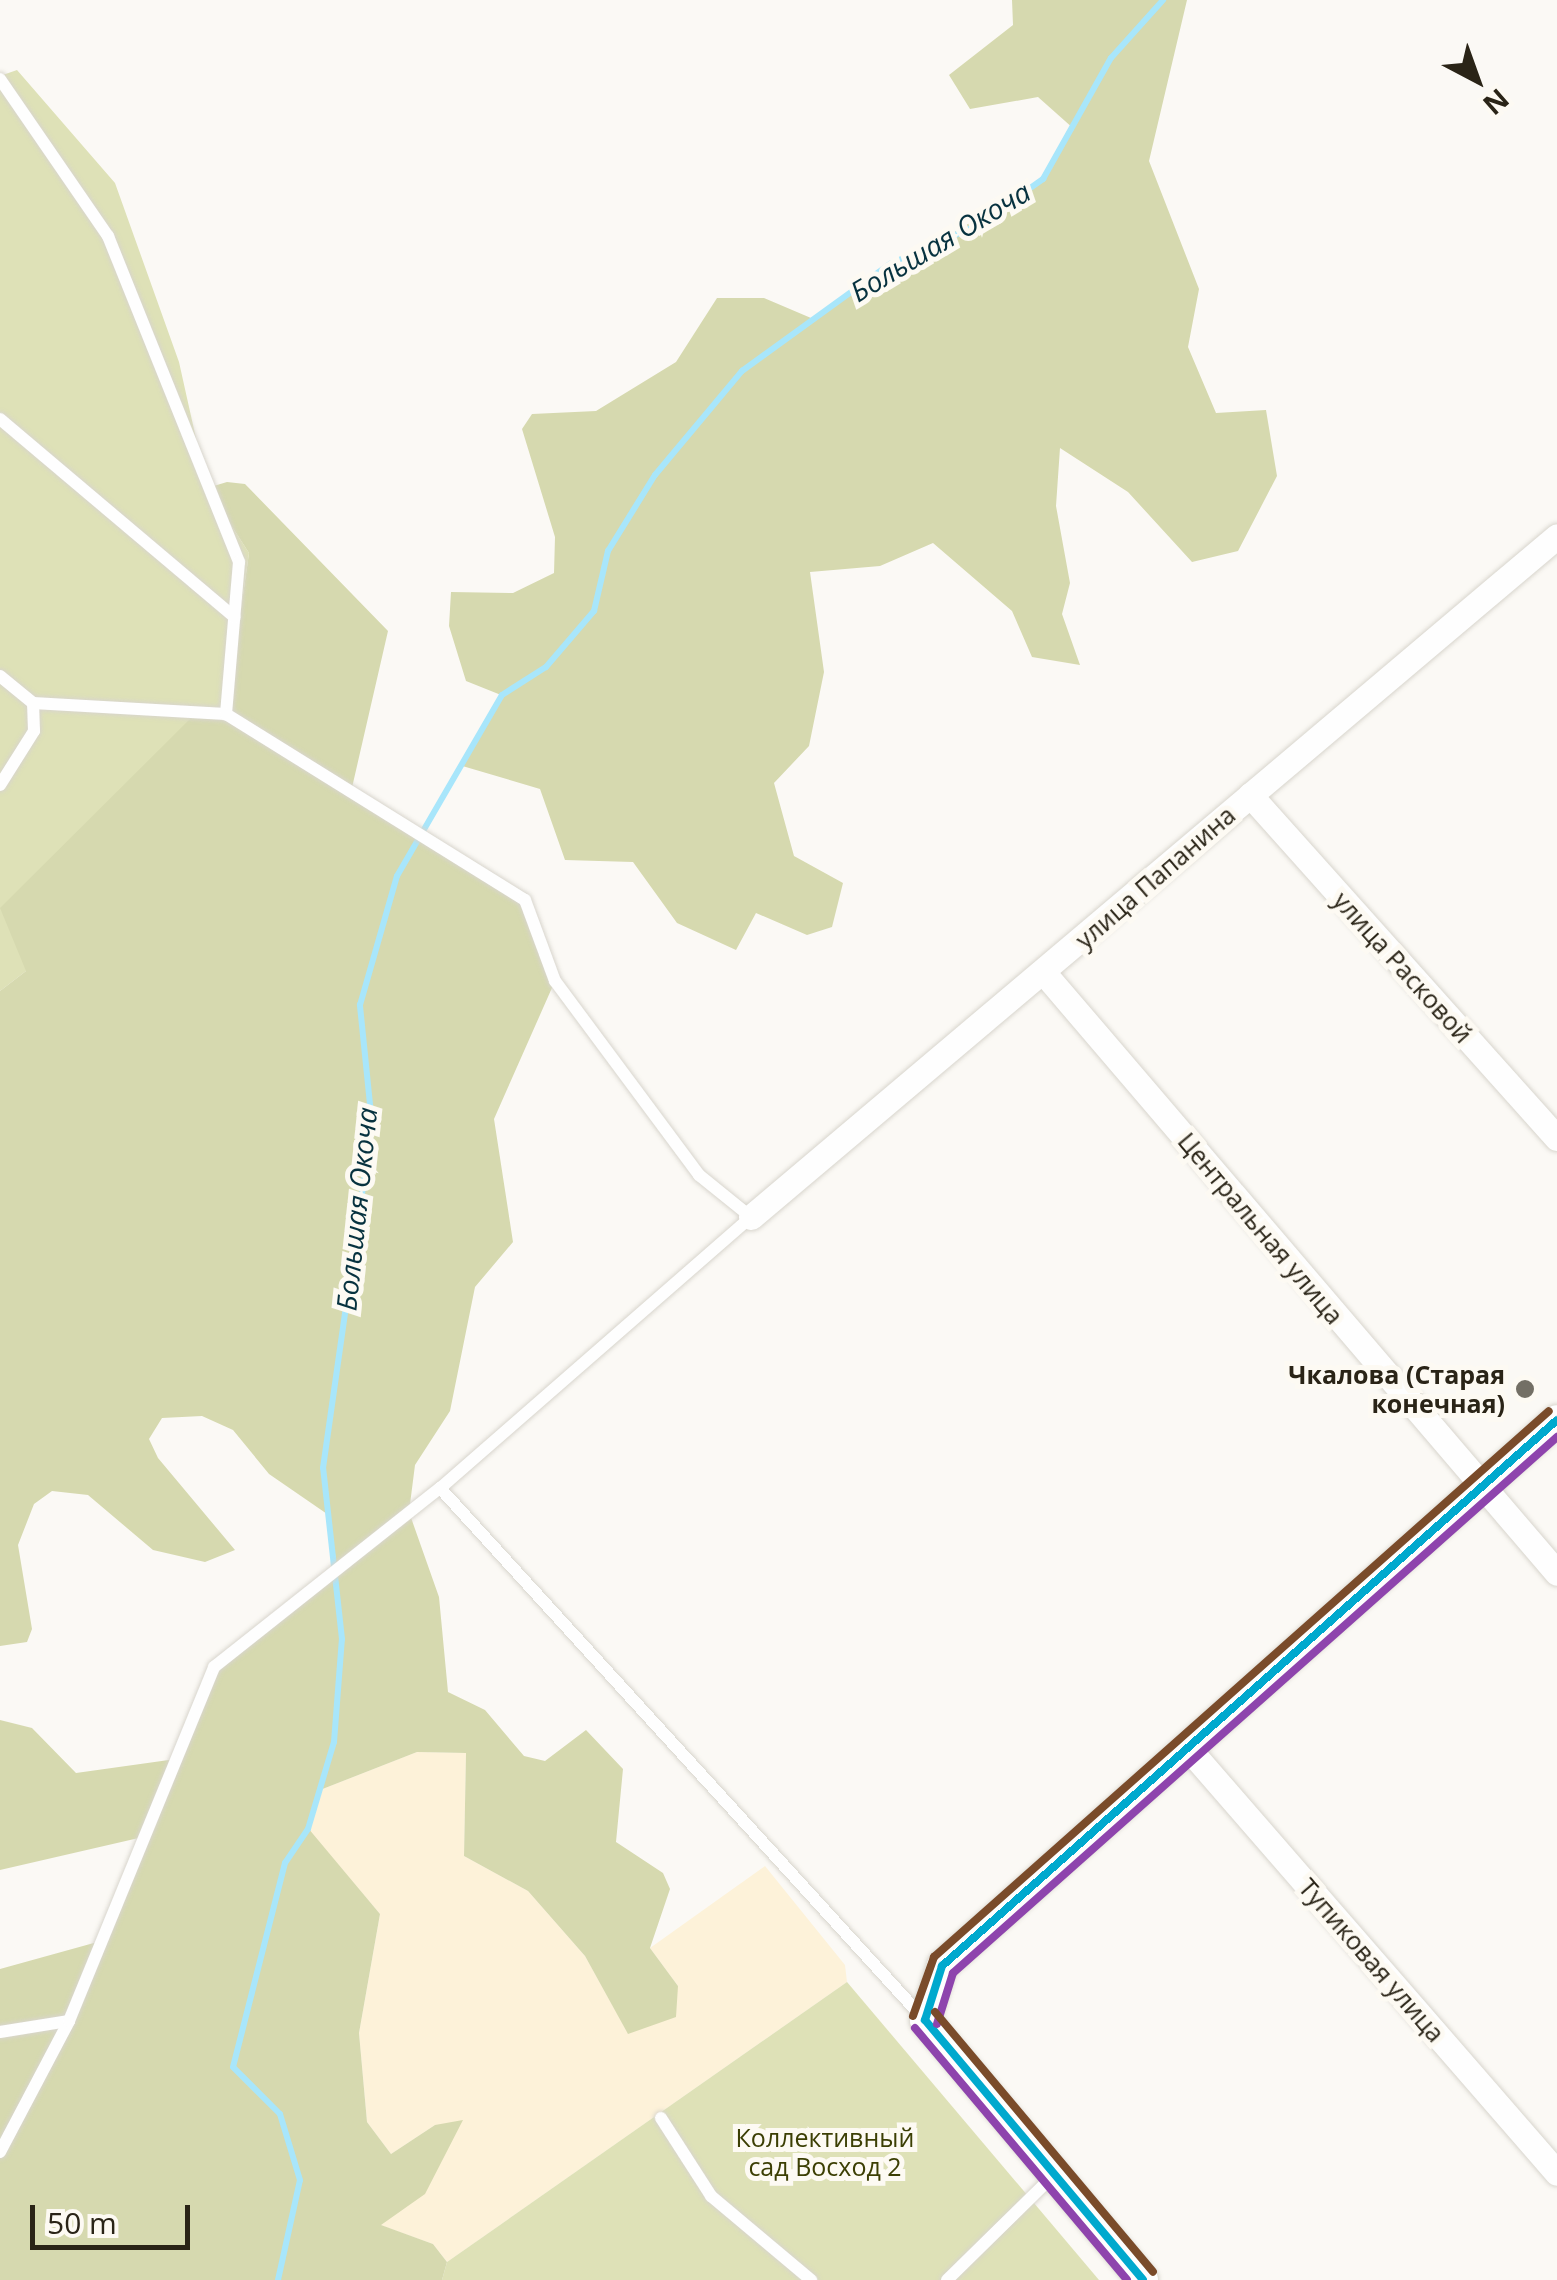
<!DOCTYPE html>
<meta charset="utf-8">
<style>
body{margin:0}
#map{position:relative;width:1557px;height:2280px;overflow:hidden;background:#fbf9f5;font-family:"Open Sans",sans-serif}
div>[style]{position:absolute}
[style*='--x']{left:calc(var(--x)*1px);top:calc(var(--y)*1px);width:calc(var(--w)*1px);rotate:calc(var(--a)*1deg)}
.built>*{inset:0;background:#fdf2d9}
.green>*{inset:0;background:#dee1b7}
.forest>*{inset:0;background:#d6d9af}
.stream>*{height:6px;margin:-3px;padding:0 3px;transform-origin:3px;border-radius:3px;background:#a8e6fb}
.roads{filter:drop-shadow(0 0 2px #d8d5cd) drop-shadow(0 0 2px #d8d5cd)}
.service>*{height:12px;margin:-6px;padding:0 6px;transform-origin:6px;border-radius:6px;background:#fefefe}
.minor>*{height:25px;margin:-12.5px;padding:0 12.5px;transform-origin:12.5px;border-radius:12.5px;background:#fefefe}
.tertiary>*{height:30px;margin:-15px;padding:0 15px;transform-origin:15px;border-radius:15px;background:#fefefe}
.bus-1>*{height:8px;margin:-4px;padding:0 4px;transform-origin:4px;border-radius:4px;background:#00a9ce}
.bus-2>*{height:8px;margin:-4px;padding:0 4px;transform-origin:4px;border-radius:4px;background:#8e44ad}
.bus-3>*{height:8px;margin:-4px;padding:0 4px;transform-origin:4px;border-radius:4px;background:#7a4b2a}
.dots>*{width:28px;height:28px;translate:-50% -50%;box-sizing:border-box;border:5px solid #fdfaf3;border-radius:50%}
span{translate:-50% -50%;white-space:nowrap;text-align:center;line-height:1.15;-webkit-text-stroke:10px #fdfaf3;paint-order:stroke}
.street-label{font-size:25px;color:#2a2417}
.poi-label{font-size:25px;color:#2a2417;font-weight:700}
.right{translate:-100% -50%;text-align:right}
.park-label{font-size:25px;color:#3c3f04}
.water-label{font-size:28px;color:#07323f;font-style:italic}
.north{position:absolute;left:1427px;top:30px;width:100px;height:100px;-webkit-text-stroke:8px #fdfaf3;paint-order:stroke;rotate:139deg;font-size:28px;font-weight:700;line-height:40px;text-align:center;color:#2a2417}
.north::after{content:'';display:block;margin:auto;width:35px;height:45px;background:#2a2417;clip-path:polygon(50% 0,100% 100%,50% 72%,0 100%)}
.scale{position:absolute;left:30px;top:2205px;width:160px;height:45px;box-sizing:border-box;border:5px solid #2a2417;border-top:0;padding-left:12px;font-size:30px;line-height:35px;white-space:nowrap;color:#2a2417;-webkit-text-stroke:8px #fdfaf3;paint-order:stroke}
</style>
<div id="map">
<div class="built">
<div style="clip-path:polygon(417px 1752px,466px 1753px,464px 1856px,528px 1891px,585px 1956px,628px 2033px,678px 1986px,650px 1948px,765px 1866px,845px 1965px,847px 1982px,447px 2262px,433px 2244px,380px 2225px,435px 2125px,391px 2154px,367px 2122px,359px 2033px,380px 1914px,308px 1829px,320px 1790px)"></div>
</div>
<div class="green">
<div style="clip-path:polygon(17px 70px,115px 183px,179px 362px,207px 488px,249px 553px,226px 714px,168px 742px,102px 815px,26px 971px,0 991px,0 76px)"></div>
<div style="clip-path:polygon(847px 1982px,1099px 2280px,442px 2280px,447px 2262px)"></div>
</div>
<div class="forest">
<div style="clip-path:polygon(1012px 0,1187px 0,1149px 161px,1199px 289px,1188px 347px,1216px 413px,1266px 410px,1277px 476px,1238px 551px,1192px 562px,1128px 492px,1060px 448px,1056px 506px,1070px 583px,1062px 614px,1080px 665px,1032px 657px,1012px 611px,933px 543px,880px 566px,810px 572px,824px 672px,809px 746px,774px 783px,794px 856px,843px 883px,832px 927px,807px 935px,756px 913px,736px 950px,677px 923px,633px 862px,565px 860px,540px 789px,459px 765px,501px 695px,466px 681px,449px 626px,451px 592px,513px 593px,554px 573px,555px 537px,522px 429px,532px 414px,596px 411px,676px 362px,717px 298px,764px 298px,811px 318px,1043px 179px,1074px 129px,1038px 97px,970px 109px,949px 75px,1013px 25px)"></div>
<div style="clip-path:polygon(227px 482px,245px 484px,388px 631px,351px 792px,525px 900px,555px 981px,494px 1119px,513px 1242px,475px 1287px,450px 1411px,415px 1465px,409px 1512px,439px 1597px,448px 1692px,485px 1710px,524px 1756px,545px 1761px,586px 1730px,623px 1769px,616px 1842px,663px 1873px,670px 1889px,650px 1948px,678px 1986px,676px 2017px,628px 2034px,585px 1956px,528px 1891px,464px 1856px,466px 1753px,417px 1752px,320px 1790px,308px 1828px,380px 1914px,359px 2033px,367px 2122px,391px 2154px,435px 2125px,463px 2120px,425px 2194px,381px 2225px,433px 2244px,447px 2262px,442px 2280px,0 2280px,0 1969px,101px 1941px,143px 1837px,0 1870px,0 1720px,32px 1728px,76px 1773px,176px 1759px,214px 1667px,337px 1569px,330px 1516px,269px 1474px,233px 1430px,202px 1416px,162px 1418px,149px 1439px,158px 1458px,235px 1550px,205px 1562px,153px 1550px,88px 1495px,52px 1491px,34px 1504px,18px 1545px,32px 1629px,27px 1642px,0 1646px,0 991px,26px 971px,0 908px,196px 713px,226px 714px,249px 553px,207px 488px)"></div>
</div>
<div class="stream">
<div style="--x:278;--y:2280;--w:102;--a:-77.6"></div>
<div style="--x:300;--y:2180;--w:69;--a:-106.9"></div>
<div style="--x:280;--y:2114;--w:66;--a:-135"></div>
<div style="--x:233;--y:2067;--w:211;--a:-75.7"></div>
<div style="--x:285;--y:1863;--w:41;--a:-55.9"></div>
<div style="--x:308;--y:1829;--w:91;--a:-73.4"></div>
<div style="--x:334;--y:1742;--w:103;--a:-85.6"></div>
<div style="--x:342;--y:1639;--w:172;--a:-96.3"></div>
<div style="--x:323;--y:1468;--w:347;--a:-81.9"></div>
<div style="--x:372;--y:1124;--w:120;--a:-95.8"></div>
<div style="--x:360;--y:1005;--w:134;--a:-74"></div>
<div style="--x:397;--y:876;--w:209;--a:-59.9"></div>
<div style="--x:502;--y:695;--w:52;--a:-32.5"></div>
<div style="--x:546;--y:667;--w:74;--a:-49.4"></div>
<div style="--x:594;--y:611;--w:62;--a:-76.9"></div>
<div style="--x:608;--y:551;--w:89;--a:-58.3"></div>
<div style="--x:655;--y:475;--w:136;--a:-50.1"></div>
<div style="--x:742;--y:371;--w:183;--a:-35.9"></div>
<div style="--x:890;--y:264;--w:96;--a:-23.9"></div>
<div style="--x:978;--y:225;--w:80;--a:-35.3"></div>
<div style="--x:1043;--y:179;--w:139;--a:-60.7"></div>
<div style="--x:1111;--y:58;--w:78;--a:-48.1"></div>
</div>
<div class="roads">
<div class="service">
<div style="--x:0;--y:79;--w:191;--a:55.5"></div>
<div style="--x:108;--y:236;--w:351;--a:68.1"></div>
<div style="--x:239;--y:562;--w:153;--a:94.9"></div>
<div style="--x:0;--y:419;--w:307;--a:40.2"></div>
<div style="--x:0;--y:676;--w:43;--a:39.3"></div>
<div style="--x:33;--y:703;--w:193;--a:3.3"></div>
<div style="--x:226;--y:714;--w:352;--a:31.9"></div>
<div style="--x:525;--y:900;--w:86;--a:69.7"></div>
<div style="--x:555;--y:981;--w:242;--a:53.4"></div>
<div style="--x:699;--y:1175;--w:67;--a:38.9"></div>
<div style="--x:751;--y:1217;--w:413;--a:138.9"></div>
<div style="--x:440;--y:1488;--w:716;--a:47.66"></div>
<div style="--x:0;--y:785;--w:64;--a:-57.8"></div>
<div style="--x:34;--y:731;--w:28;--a:-92"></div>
<div style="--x:0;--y:2032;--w:70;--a:-9.1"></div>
<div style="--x:661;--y:2118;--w:93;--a:57.3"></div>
<div style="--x:711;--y:2196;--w:131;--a:40"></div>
<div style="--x:0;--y:2152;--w:148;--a:-62.2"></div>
<div style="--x:69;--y:2021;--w:383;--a:-67.7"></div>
<div style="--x:214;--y:1667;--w:288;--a:-38.4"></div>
<div style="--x:947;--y:2280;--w:151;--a:-44.5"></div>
</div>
<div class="minor">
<div style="--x:1250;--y:795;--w:460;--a:48.2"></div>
<div style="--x:1044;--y:973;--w:789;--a:49.47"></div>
<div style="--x:751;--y:1217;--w:1055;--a:-40.19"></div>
<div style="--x:1187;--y:1747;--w:564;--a:49.02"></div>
</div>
<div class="tertiary">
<div style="--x:1143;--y:2280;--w:339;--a:-130"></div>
<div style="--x:925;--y:2020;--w:57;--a:-72.5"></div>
<div style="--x:942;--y:1966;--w:822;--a:-41.6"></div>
</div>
</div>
<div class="bus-1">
<div style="--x:925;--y:2020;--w:57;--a:-72.5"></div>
<div style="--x:942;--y:1966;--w:822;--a:-41.6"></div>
<div style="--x:925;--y:2020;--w:339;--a:50"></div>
</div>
<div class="bus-2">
<div style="--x:937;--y:2024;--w:53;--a:-72.6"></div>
<div style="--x:953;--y:1973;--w:808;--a:-41.59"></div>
<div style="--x:915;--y:2028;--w:329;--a:49.9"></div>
</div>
<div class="bus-3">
<div style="--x:935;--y:2012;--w:339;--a:50"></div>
<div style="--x:913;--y:2016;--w:63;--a:-70.4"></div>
<div style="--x:934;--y:1957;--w:822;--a:-41.6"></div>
</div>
<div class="dots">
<div style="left:1525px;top:1389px;background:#736f65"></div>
</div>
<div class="street-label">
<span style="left:1155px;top:877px;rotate:-41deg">улица Папанина</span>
<span style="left:1403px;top:967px;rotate:48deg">улица Расковой</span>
<span style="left:1261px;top:1228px;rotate:50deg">Центральная улица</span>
<span style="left:1372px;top:1960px;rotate:49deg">Тупиковая улица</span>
</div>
<div class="poi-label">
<span class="right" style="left:1505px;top:1389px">Чкалова (Старая<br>конечная)</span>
</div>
<div class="park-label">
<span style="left:825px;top:2152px">Коллективный<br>сад Восход 2</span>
</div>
<div class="water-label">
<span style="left:940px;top:241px;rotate:-31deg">Большая Окоча</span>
<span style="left:356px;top:1209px;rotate:-84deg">Большая Окоча</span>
</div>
<div class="north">N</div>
<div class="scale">50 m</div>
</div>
